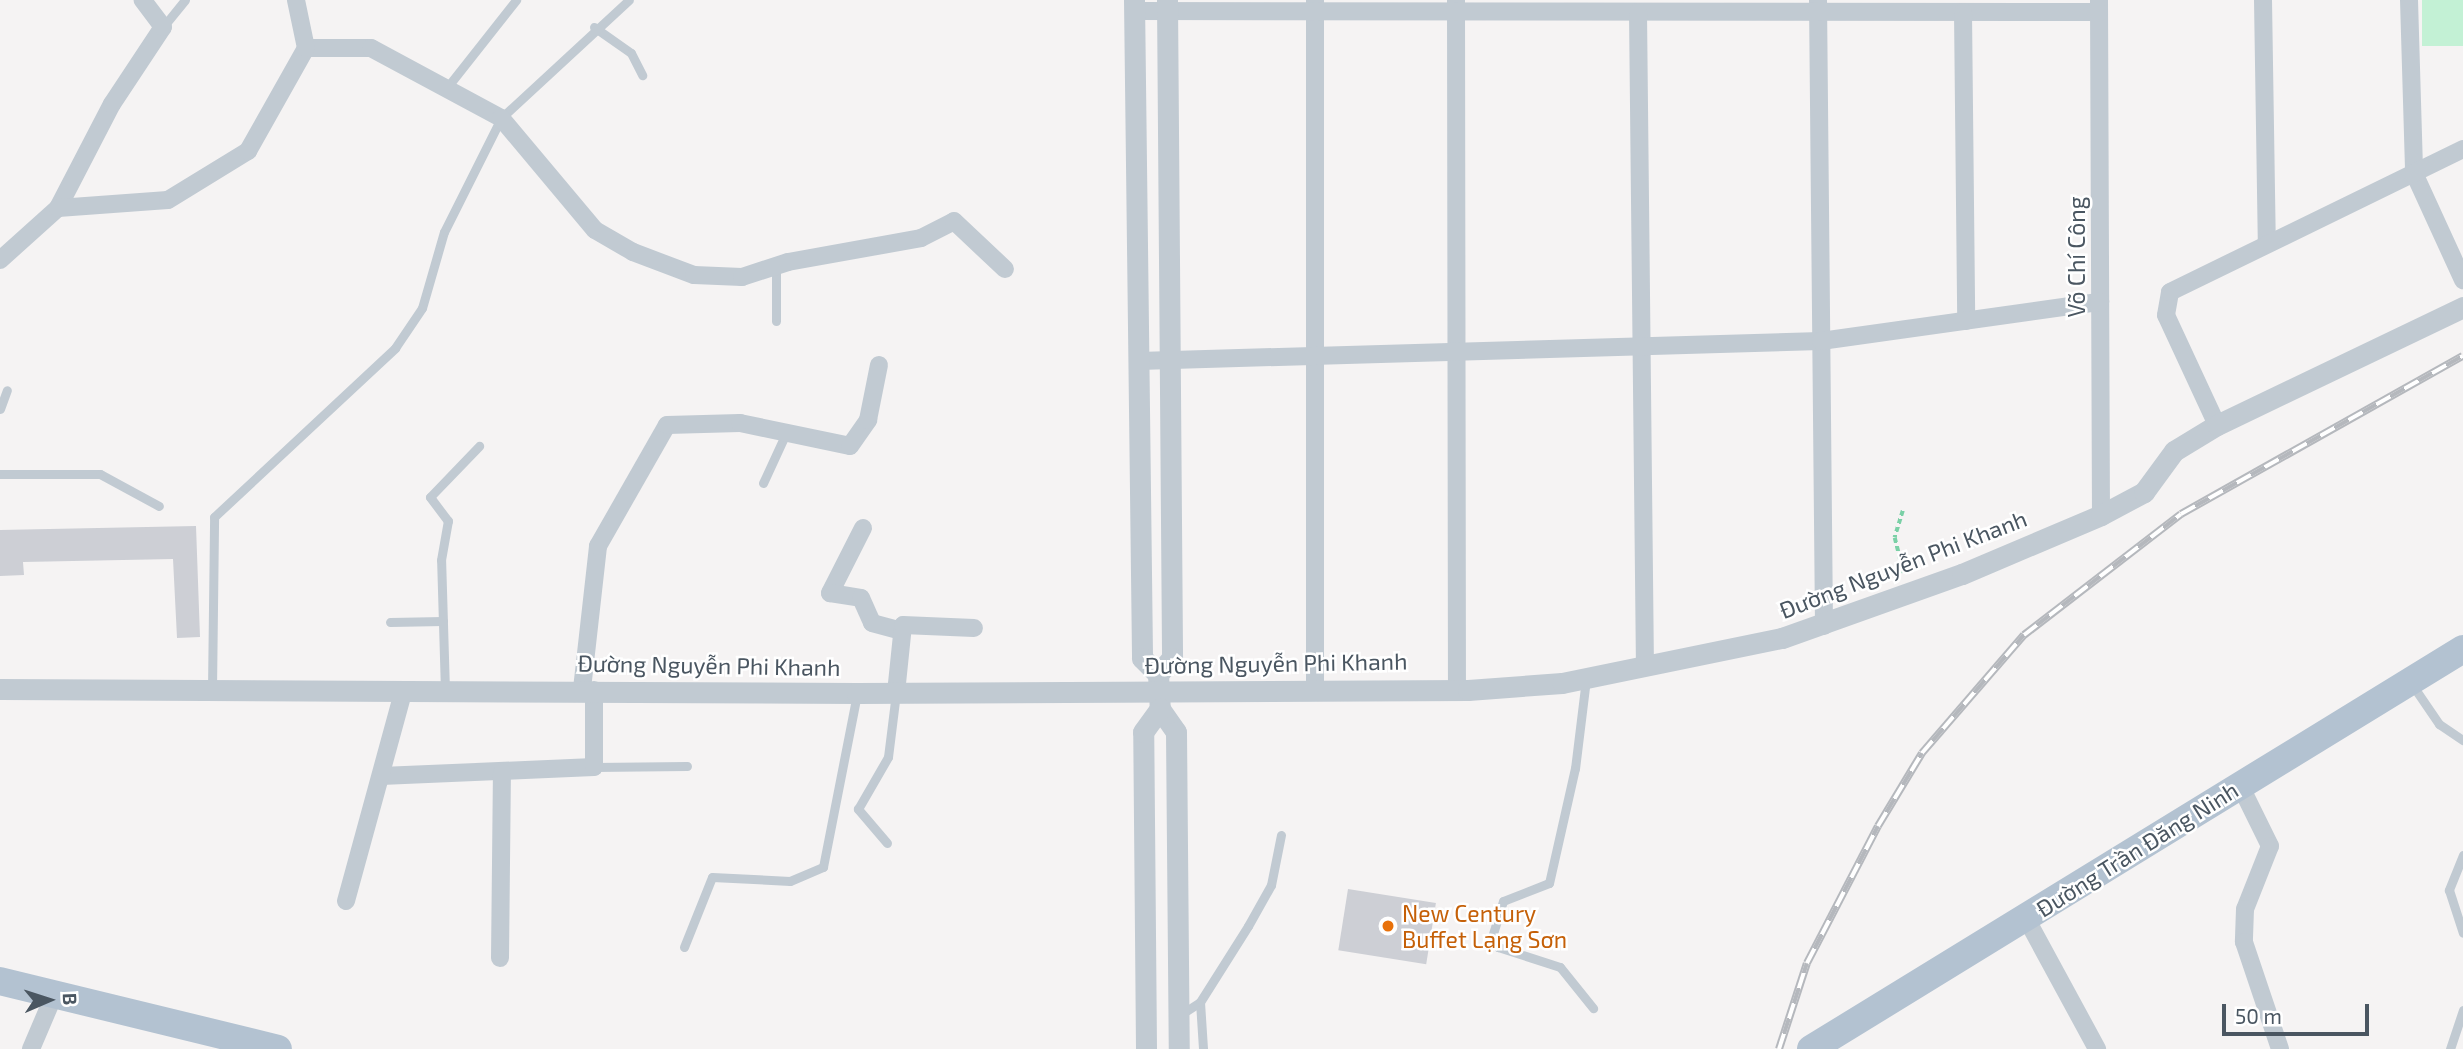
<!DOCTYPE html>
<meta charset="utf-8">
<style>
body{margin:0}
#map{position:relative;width:2463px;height:1049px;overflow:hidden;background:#f5f3f3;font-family:"Exo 2",sans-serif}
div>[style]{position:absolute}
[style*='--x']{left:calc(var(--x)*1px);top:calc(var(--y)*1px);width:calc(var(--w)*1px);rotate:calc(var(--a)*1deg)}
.green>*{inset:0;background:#c3f1d5;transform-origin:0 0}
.building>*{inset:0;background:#cdcfd5;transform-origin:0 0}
.path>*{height:3.5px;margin-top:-1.75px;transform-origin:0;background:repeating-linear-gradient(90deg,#7ad0a6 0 5px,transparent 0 8.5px)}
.service>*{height:9px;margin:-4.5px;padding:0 4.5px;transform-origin:4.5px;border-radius:4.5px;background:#c1cad2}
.minor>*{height:18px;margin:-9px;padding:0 9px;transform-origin:9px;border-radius:9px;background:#c1cad2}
.tertiary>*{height:21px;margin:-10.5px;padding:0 10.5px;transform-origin:10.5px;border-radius:10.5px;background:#c1cad2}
.primary>*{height:28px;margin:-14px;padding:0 14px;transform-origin:14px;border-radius:14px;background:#b3c2d1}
.rail>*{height:8px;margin-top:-4px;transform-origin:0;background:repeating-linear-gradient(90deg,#fff 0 16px,#b5b8bd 0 32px);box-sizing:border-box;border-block:2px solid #b5b8bd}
.dots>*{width:19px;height:19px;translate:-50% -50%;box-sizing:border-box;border:4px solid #fff;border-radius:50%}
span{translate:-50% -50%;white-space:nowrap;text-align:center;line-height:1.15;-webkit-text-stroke:5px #fff;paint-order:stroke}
.street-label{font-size:23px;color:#4a5661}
.food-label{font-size:23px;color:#c56008}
.left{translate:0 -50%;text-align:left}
.north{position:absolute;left:14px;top:965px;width:70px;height:70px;-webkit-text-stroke:5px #fff;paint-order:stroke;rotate:87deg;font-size:19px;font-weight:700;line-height:28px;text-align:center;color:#4a5661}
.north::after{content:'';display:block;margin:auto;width:24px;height:32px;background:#4a5661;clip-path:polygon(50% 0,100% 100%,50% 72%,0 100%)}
.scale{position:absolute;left:2222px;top:1004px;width:147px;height:32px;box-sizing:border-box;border:4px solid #4a5661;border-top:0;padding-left:9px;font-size:21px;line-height:24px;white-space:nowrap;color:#4a5661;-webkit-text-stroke:5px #fff;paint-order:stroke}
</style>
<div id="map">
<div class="green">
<div style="left:2422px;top:0;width:41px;height:46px"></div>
</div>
<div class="building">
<div style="clip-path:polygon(196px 526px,200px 637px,177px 638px,173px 559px,23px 562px,24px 575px,0 576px,0 530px)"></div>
<div style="left:1348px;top:889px;width:89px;height:62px;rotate:9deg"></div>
</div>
<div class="path">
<div style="--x:1903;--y:511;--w:28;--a:107"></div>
<div style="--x:1895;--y:538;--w:36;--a:76"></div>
</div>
<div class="service">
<div style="--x:163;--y:27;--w:35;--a:-51"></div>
<div style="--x:594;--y:27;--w:45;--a:35.1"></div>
<div style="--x:631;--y:53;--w:25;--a:63"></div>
<div style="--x:445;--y:90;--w:115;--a:-51.7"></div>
<div style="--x:776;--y:266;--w:55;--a:90"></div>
<div style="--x:0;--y:409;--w:20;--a:-70"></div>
<div style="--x:0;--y:474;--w:100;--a:0"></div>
<div style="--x:100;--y:474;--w:67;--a:28.5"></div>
<div style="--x:763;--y:483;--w:55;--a:-65.3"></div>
<div style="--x:390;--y:622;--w:53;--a:-1.1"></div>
<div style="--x:1586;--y:679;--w:90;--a:97"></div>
<div style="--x:1575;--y:768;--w:118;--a:102.7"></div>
<div style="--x:1549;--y:883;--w:49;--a:158.6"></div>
<div style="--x:1503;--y:901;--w:39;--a:107"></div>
<div style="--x:1492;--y:938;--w:11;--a:56"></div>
<div style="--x:1498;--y:947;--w:65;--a:17.9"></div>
<div style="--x:1560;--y:967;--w:53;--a:51.2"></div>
<div style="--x:2411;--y:683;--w:50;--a:55.7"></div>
<div style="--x:2439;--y:724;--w:29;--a:34"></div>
<div style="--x:212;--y:690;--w:173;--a:-89.3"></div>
<div style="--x:214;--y:517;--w:248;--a:-43"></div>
<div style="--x:395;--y:348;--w:48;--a:-56"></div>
<div style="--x:422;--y:308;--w:79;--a:-73.9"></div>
<div style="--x:444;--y:232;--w:127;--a:-63.4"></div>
<div style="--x:501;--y:118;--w:174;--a:-42.7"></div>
<div style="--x:445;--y:691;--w:131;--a:-91.7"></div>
<div style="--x:441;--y:560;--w:40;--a:-80"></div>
<div style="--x:448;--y:521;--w:30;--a:-127"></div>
<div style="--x:430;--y:497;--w:71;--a:-46.1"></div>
<div style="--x:594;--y:767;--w:93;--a:-0.6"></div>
<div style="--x:887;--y:843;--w:45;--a:-130.5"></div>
<div style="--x:858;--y:809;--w:60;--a:-60"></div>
<div style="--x:888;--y:757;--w:64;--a:-82.9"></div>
<div style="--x:2463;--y:855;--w:38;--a:112"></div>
<div style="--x:2449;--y:890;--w:45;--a:72"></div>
<div style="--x:684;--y:947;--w:75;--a:-68.2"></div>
<div style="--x:712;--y:877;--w:78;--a:2.9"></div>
<div style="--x:790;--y:881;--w:36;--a:-23"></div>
<div style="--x:823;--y:867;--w:177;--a:-78.9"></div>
<div style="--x:1200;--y:1002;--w:47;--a:86.3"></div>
<div style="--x:1180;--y:1015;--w:24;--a:-33"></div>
<div style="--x:1200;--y:1002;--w:90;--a:-57.7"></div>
<div style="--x:1248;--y:926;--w:47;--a:-60.7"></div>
<div style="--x:1271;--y:885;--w:51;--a:-78.7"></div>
<div style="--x:2450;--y:1049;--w:41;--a:-71.6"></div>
</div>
<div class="minor">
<div style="--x:1315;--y:0;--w:686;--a:90"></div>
<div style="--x:1456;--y:0;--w:689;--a:89.92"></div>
<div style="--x:1818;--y:0;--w:626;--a:89.45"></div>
<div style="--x:2099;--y:0;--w:515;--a:89.78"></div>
<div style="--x:2263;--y:0;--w:243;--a:89.1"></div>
<div style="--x:2409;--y:0;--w:173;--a:88.3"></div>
<div style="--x:2414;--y:173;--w:118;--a:65.4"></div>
<div style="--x:1134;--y:11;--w:965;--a:0.06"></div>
<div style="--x:1638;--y:12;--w:654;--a:89.39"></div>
<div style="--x:1963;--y:12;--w:309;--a:89.4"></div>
<div style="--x:306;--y:48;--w:65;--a:0"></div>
<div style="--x:371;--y:48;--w:148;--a:28.3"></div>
<div style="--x:501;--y:118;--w:146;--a:50"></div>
<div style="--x:595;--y:230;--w:44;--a:30.1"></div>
<div style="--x:633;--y:252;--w:65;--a:20.7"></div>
<div style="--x:694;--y:275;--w:48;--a:2.4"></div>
<div style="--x:742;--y:277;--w:48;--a:-18.1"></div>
<div style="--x:788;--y:262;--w:135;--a:-10.2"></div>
<div style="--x:921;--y:238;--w:37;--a:-27"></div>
<div style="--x:954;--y:221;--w:70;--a:43.3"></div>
<div style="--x:58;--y:208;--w:117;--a:-62.6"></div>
<div style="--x:112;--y:104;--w:92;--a:-56.5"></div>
<div style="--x:163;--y:27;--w:34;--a:-127"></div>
<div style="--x:0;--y:260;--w:78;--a:-41.9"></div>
<div style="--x:58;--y:208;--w:110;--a:-4.2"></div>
<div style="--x:168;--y:200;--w:94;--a:-31.5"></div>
<div style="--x:248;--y:151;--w:118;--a:-60.6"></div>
<div style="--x:306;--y:48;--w:49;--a:-101.8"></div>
<div style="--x:1139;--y:361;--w:682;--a:-1.68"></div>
<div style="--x:1821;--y:341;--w:282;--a:-8"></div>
<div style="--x:2217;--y:425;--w:121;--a:-114.9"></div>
<div style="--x:2166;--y:315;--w:23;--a:-80"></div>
<div style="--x:2170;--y:292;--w:326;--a:-26"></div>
<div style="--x:863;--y:528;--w:73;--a:116.9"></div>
<div style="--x:830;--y:593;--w:31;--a:9"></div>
<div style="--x:861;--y:598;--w:27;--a:66"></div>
<div style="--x:872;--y:623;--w:28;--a:15"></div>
<div style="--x:582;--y:689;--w:144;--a:-83.6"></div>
<div style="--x:598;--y:546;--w:139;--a:-60.3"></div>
<div style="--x:667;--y:425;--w:73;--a:-1.6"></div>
<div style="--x:740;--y:423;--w:112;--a:11.8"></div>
<div style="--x:850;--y:446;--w:32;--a:-55"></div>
<div style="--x:868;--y:420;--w:56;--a:-78.7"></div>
<div style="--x:896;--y:693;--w:68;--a:-84.1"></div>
<div style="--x:903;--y:625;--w:71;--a:2.4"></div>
<div style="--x:381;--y:776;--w:213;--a:-2.4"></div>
<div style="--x:594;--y:767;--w:77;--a:-90"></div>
<div style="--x:2240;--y:785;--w:68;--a:63.8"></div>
<div style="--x:2270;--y:846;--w:68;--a:111.6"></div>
<div style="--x:2245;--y:909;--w:33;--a:92"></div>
<div style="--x:2244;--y:942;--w:113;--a:71.4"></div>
<div style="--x:346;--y:901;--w:217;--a:-74.7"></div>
<div style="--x:2026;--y:918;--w:149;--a:61.5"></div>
<div style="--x:500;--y:958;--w:185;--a:-89.4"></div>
<div style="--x:31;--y:1049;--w:59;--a:-66.9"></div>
</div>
<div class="tertiary">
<div style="--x:1134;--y:0;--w:658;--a:89.3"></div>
<div style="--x:1142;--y:658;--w:23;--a:45"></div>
<div style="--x:1167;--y:0;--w:658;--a:89.56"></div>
<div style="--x:1172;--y:658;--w:21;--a:131"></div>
<div style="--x:1158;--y:674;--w:35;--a:87"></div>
<div style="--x:1160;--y:709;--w:28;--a:55"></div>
<div style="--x:1176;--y:732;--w:317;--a:89.5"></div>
<div style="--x:0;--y:689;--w:857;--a:0.27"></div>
<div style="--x:857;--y:693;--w:611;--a:-0.28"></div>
<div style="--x:1468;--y:690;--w:94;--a:-4.3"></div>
<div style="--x:1562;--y:683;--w:225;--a:-11.6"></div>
<div style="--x:1782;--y:638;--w:191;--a:-19.6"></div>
<div style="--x:1962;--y:574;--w:151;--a:-23"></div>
<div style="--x:2101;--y:515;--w:49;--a:-28.1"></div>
<div style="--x:2144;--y:492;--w:51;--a:-53.8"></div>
<div style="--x:2174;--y:451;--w:50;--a:-31.2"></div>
<div style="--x:2217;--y:425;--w:273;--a:-25.6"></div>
<div style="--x:1146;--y:1049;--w:317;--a:-90.5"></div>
<div style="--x:1143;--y:732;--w:29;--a:-54"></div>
</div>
<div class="primary">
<div style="--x:0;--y:981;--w:286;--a:13.7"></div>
<div style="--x:1811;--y:1049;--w:765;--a:-31.53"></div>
</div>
<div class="rail">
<div style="--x:1779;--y:1049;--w:90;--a:-72"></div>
<div style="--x:1807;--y:963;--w:154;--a:-62.6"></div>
<div style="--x:1878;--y:826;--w:85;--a:-58.9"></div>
<div style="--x:1922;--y:753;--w:156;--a:-49.2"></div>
<div style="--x:2024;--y:635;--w:198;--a:-37.6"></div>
<div style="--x:2181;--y:514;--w:323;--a:-29.3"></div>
</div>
<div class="dots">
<div style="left:1388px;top:926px;background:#e8710a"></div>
</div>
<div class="street-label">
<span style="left:2076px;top:257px;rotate:-90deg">Võ Chí Công</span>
<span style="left:1903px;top:564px;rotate:-21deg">Đường Nguyễn Phi Khanh</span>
<span style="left:1276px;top:663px;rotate:-1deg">Đường Nguyễn Phi Khanh</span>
<span style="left:709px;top:665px;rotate:1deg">Đường Nguyễn Phi Khanh</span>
<span style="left:2137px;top:849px;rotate:-32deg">Đường Trần Đăng Ninh</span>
</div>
<div class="food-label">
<span class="left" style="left:1402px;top:926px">New Century<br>Buffet Lạng Sơn</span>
</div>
<div class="north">B</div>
<div class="scale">50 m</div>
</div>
